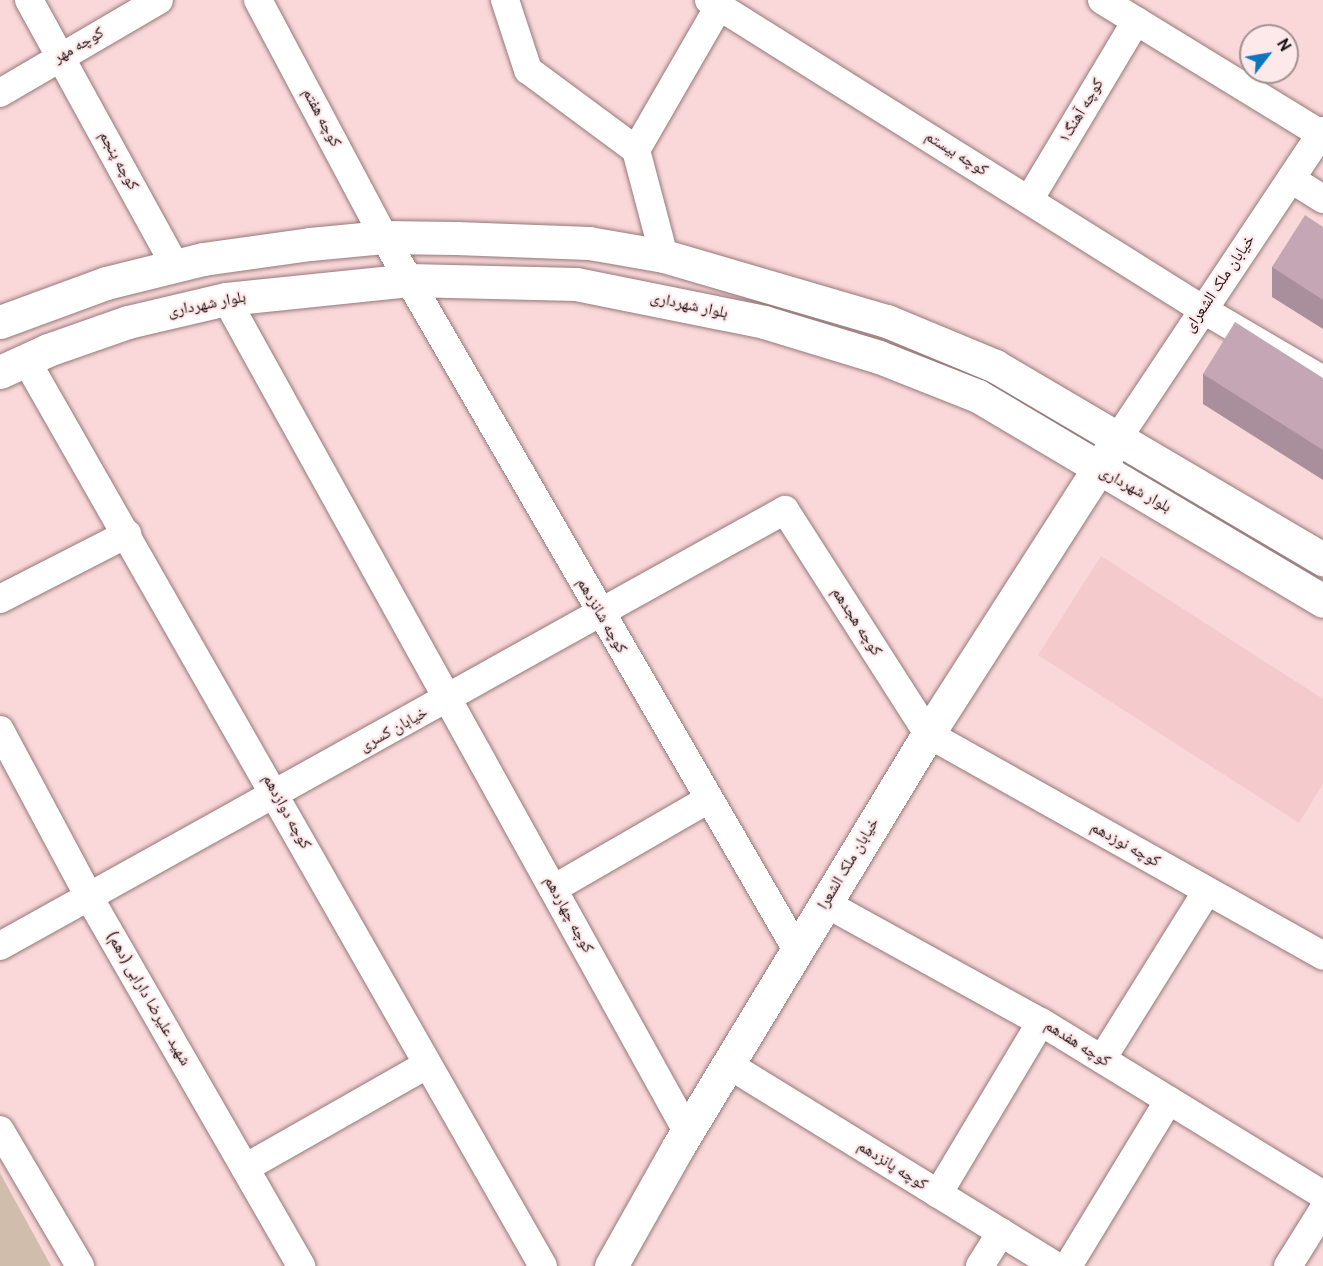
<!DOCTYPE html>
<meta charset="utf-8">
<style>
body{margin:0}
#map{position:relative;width:1323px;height:1266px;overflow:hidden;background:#fad8d9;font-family:Overpass,"Noto Naskh Arabic",sans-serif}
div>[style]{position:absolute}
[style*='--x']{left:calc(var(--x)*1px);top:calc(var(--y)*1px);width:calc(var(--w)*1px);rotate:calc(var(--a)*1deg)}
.built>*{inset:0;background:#f5cacc}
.green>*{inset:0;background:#d0bdab}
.roads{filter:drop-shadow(0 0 2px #967879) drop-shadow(0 0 2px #967879)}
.minor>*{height:28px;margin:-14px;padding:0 14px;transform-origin:14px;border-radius:14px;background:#fff}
.tertiary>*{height:33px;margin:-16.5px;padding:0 16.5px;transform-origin:16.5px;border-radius:16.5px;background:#fff}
.secondary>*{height:33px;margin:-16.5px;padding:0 16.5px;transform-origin:16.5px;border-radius:16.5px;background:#fff}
.wall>*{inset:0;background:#a98f9b}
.building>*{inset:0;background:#c4a6b4}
span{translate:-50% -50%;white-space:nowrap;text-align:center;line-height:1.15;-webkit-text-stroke:4.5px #fee9ea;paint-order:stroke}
.street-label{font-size:16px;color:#1a0f10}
.north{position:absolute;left:1239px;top:24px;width:60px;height:60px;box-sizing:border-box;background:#fee9ea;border:2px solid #a39293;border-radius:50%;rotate:59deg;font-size:16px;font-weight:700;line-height:24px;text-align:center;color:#1a0f10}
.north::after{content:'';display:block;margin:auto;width:21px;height:27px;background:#0c77c1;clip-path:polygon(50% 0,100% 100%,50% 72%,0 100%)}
</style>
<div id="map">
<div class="built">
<div style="clip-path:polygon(1101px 556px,1323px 699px,1323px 784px,1299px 823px,1038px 655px)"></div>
</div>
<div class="green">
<div style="clip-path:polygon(0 1173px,51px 1266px,0 1266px)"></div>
</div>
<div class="roads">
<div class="minor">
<div style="--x:29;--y:0;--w:303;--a:61.2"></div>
<div style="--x:258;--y:0;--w:268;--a:62"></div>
<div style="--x:384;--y:237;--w:824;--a:59.92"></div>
<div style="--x:505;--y:0;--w:74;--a:71.8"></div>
<div style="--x:528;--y:70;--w:134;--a:36.5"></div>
<div style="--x:636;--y:150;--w:110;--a:75.2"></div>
<div style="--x:709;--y:0;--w:582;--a:32.08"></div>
<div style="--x:1202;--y:309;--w:140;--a:30.4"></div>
<div style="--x:1102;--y:0;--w:257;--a:31.5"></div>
<div style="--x:0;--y:93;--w:184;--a:-30.3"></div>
<div style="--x:636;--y:150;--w:166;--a:-60"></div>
<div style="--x:1291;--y:179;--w:38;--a:32"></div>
<div style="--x:1029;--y:200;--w:209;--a:-59.1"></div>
<div style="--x:226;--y:299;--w:951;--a:61.01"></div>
<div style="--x:26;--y:360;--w:1043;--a:60.29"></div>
<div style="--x:1118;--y:438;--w:369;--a:-56.3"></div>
<div style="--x:0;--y:599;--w:143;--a:-27.1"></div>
<div style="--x:0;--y:730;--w:189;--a:61.9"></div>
<div style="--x:89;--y:897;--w:426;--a:60.1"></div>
<div style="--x:553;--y:889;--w:180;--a:-30"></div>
<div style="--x:825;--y:903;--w:247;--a:28.9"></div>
<div style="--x:1041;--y:1022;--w:331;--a:31.5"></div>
<div style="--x:0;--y:946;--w:898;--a:-29.05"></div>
<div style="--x:785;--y:510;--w:266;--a:57.4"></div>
<div style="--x:928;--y:734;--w:453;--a:29.3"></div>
<div style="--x:1102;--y:1059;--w:198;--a:-58"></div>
<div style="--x:729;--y:1065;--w:384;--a:31.6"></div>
<div style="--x:0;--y:1130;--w:158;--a:59.5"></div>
<div style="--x:245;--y:1168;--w:208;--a:-29.6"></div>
<div style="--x:938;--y:1194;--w:200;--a:-59.1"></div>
<div style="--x:980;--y:1266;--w:40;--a:-58"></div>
<div style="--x:1068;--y:1266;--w:194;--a:-58.7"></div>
<div style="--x:1288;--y:1266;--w:66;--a:-58"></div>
</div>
<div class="tertiary">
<div style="--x:611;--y:1266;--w:137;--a:-60.6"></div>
<div style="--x:678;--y:1147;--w:483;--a:-58.8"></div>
<div style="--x:928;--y:734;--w:352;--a:-57.3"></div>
</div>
<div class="secondary">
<div style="--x:0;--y:322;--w:113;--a:-20.2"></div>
<div style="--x:106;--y:283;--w:100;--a:-13.9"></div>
<div style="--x:203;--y:259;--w:108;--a:-8"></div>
<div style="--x:310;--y:244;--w:74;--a:-5.4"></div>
<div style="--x:384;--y:237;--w:72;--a:0.8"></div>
<div style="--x:456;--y:238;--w:133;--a:2.2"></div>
<div style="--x:589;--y:243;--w:76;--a:9.8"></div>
<div style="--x:664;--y:256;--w:232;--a:16.3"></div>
<div style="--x:887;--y:321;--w:117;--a:22.6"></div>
<div style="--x:995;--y:366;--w:381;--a:30.5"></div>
<div style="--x:0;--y:372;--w:53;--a:-24.6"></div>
<div style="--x:48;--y:350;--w:85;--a:-19.3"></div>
<div style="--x:128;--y:322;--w:101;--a:-13.2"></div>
<div style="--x:226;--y:299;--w:184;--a:-5.9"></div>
<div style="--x:409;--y:280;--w:167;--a:1.4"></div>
<div style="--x:576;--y:284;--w:192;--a:11.4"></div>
<div style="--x:764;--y:322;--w:120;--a:16.9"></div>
<div style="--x:879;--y:357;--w:106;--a:21.5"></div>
<div style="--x:978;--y:396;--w:401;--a:30.7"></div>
</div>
</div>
<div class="wall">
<div style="clip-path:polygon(1323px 227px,1323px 329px,1272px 297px,1272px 267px)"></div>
<div style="clip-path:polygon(1203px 374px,1323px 378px,1323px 480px,1203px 404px)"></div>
</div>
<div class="building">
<div style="clip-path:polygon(1305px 215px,1323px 227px,1323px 300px,1272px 267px)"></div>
<div style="clip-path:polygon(1235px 322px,1323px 378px,1323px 450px,1203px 374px)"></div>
</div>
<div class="street-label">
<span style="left:79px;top:46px;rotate:-30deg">کوچه مهر</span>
<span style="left:1082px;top:111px;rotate:-59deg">کوچه آهنگ۱</span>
<span style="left:321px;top:118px;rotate:62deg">کوچه هفتم</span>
<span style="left:956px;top:154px;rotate:32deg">کوچه بیستم</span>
<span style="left:118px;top:161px;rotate:61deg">کوچه پنجم</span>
<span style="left:1220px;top:284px;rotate:-56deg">خیابان ملک الشعرای</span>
<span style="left:207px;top:305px;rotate:-11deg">بلوار شهرداری</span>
<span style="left:689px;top:306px;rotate:12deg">بلوار شهرداری</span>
<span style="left:1135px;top:490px;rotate:29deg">بلوار شهرداری</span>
<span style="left:601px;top:616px;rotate:60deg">کوچه شانزدهم</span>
<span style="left:856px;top:622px;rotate:57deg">کوچه هجدهم</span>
<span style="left:394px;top:730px;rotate:-29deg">خیابان کسری</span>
<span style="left:286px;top:812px;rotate:61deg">کوچه دوازدهم</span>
<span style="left:1125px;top:845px;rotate:29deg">کوچه نوزدهم</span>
<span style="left:849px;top:864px;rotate:-59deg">خیابان ملک الشعرا</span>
<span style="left:568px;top:915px;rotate:61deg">کوچه چهاردهم</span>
<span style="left:148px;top:999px;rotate:60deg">شهید علیرضا دارابی (دهم)</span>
<span style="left:1077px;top:1044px;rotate:32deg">کوچه هفدهم</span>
<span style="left:892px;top:1166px;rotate:32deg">کوچه پانزدهم</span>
</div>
<div class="north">N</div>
</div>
